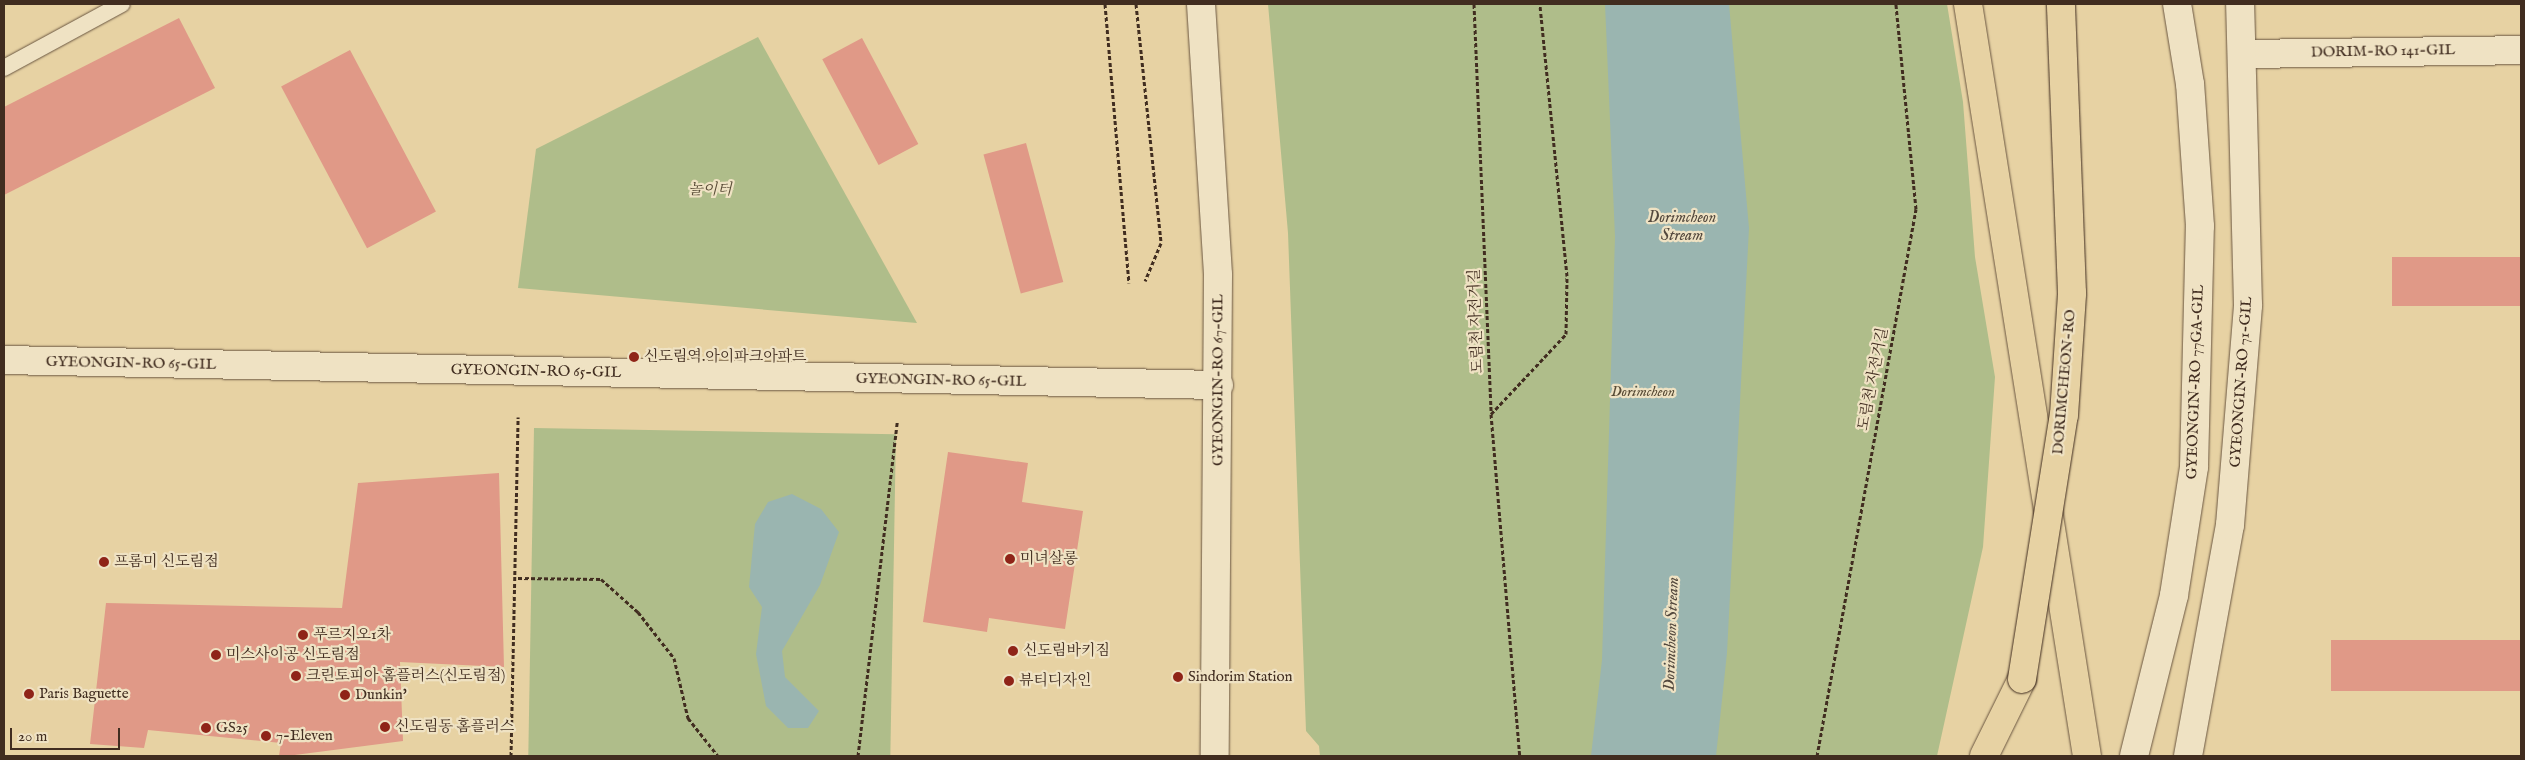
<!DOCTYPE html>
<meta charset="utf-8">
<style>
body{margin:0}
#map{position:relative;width:2525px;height:760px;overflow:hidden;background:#e7d2a3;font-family:"IM FELL English","Noto Serif KR",serif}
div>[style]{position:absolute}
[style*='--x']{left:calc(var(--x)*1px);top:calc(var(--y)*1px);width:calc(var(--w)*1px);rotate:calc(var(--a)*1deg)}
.green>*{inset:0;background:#afbd8a;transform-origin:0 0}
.water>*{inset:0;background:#9ab5b0}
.building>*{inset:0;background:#e09987;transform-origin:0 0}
.path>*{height:3px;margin-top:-1.5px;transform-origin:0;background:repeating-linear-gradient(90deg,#412d20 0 4px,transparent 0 6.5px)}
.roads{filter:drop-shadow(0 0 1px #6a5641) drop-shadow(0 0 1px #6a5641)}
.lane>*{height:16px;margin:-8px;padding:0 8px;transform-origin:8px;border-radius:8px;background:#efe2c3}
.secondary>*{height:28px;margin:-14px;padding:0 14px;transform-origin:14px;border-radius:14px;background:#efe2c3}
.primary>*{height:28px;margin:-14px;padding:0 14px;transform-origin:14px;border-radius:14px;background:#e7d2a3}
.bridges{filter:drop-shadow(0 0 1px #412d20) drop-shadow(0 0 1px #412d20)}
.primary-bridge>*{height:28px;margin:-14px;padding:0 14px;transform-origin:14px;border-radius:14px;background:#e7d2a3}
.dots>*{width:14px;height:14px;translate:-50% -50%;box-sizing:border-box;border:2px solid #efe2c3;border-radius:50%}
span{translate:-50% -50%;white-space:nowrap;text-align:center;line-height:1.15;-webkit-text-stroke:4.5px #efe2c3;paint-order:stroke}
.street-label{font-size:15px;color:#412d20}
.park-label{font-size:15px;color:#574a35;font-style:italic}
.poi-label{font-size:15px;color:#412d20}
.left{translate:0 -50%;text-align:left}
.water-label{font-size:16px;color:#53483d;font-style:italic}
.frame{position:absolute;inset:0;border:5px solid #412d20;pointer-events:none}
.scale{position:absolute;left:10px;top:728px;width:110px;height:22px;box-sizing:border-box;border:2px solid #412d20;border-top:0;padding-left:6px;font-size:15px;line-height:18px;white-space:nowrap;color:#412d20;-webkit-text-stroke:4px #efe2c3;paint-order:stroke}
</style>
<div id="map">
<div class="green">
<div style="clip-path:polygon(1268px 4px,1947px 4px,1963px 102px,1975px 257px,1995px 377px,1983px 547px,1937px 756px,1320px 756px,1319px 746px,1306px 731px,1288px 233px)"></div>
<div style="clip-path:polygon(758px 37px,917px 323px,518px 288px,536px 149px)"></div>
<div style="left:534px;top:428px;width:362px;height:328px;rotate:1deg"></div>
</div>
<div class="water">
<div style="clip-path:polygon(1605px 4px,1729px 4px,1749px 228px,1727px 653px,1716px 756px,1591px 756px,1602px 660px,1615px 237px)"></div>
<div style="clip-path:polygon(792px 494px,821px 509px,839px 532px,820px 585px,782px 651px,785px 677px,819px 711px,808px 728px,788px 728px,766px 706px,756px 654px,762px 607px,749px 587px,755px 524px,768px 502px)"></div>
</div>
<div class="building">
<div style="clip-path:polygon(179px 18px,215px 88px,4px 195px,4px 107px)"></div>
<div style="left:862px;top:38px;width:120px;height:45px;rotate:62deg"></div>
<div style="left:350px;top:50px;width:183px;height:78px;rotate:62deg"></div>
<div style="left:1026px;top:143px;width:144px;height:44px;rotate:75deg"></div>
<div style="left:2521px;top:257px;width:49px;height:129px;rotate:90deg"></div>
<div style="clip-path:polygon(948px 452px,1028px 463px,1022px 502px,1083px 511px,1065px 629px,989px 618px,987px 632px,923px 622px)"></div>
<div style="clip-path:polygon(499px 473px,504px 667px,400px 662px,403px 741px,287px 756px,279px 756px,281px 743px,148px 730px,144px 748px,90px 744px,106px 603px,342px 608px,358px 483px)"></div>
<div style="left:2521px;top:640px;width:51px;height:190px;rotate:90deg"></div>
</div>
<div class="path">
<div style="--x:1105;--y:4;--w:280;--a:85.1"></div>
<div style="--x:1136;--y:4;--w:240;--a:84"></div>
<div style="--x:1161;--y:243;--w:41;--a:112.8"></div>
<div style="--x:1474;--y:4;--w:410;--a:87.6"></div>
<div style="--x:1491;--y:414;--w:343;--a:85.2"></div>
<div style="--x:1491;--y:414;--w:110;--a:-46.8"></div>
<div style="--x:1566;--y:334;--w:58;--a:-89"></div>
<div style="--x:1567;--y:276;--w:273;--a:-95.7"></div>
<div style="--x:518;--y:578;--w:83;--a:0.7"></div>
<div style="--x:601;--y:579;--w:50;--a:41.7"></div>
<div style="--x:638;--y:612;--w:58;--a:52"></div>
<div style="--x:674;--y:658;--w:62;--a:76.9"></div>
<div style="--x:688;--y:718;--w:48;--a:51.7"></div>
<div style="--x:511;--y:756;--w:339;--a:-88.8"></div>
<div style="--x:858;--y:756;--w:336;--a:-83.3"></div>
<div style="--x:1817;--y:756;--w:556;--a:-79.74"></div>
<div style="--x:1916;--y:209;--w:206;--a:-95.6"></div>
</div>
<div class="roads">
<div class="lane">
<div style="--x:4;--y:68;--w:134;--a:-28.5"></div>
</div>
<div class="secondary">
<div style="--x:1201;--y:4;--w:272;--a:86.4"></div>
<div style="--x:1218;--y:275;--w:481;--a:90.4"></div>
<div style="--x:2245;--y:54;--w:276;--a:-0.8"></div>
<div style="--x:4;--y:360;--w:1215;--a:1.18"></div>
<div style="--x:2134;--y:756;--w:166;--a:-76"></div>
<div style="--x:2174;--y:595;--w:130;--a:-81.1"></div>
<div style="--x:2194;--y:467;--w:241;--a:-88.6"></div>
<div style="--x:2200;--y:226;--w:142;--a:-94"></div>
<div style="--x:2190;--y:84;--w:81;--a:-99.2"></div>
<div style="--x:2188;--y:756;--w:235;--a:-79.7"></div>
<div style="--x:2230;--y:525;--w:221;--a:-85.3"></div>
<div style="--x:2248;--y:305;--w:301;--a:-91.5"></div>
</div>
<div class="primary">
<div style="--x:1968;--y:4;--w:761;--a:81.01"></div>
<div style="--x:1984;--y:756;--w:86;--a:-63.7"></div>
</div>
</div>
<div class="bridges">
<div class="primary-bridge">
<div style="--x:2022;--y:679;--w:267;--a:-81"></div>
<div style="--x:2064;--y:415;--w:122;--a:-86.2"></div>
<div style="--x:2072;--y:293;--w:289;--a:-92.2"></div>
</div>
</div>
<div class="dots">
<div style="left:634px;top:357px;background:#8f2418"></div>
<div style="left:1010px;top:559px;background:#8f2418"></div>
<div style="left:104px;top:562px;background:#8f2418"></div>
<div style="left:303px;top:635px;background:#8f2418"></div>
<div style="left:1013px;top:651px;background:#8f2418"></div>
<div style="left:216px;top:655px;background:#8f2418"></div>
<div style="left:296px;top:676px;background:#8f2418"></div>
<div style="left:1178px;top:677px;background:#8f2418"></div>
<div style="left:1009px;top:681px;background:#8f2418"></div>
<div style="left:29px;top:694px;background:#8f2418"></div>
<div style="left:345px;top:695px;background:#8f2418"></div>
<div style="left:385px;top:727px;background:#8f2418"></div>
<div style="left:206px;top:728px;background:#8f2418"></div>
<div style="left:266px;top:736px;background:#8f2418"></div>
</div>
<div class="street-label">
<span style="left:2383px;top:51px;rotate:-1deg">DORIM-RO 141-GIL</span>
<span style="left:1476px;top:321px;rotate:-92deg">도림천 자전거길</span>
<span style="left:131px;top:363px;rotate:1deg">GYEONGIN-RO 65-GIL</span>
<span style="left:536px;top:371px;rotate:1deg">GYEONGIN-RO 65-GIL</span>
<span style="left:1873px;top:379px;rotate:-79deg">도림천 자전거길</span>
<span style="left:941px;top:380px;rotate:1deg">GYEONGIN-RO 65-GIL</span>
<span style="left:1218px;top:380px;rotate:-90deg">GYEONGIN-RO 67-GIL</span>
<span style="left:2064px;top:382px;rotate:-85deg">DORIMCHEON-RO</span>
<span style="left:2195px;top:382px;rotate:-88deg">GYEONGIN-RO 77GA-GIL</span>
<span style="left:2241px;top:382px;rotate:-86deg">GYEONGIN-RO 71-GIL</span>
</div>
<div class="park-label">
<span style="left:710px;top:190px">놀이터</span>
<span style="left:1643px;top:392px">Dorimcheon</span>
</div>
<div class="poi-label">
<span class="left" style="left:644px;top:357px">신도림역.아이파크아파트</span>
<span class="left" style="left:1020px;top:559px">미녀살롱</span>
<span class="left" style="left:114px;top:562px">프롬미 신도림점</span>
<span class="left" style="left:313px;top:635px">푸르지오1차</span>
<span class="left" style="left:1023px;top:651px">신도림바키짐</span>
<span class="left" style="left:226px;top:655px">미스사이공 신도림점</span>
<span class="left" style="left:306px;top:676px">크린토피아 홈플러스(신도림점)</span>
<span class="left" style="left:1188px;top:677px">Sindorim Station</span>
<span class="left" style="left:1019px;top:681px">뷰티디자인</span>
<span class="left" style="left:39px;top:694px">Paris Baguette</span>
<span class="left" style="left:355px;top:695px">Dunkin'</span>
<span class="left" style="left:395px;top:727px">신도림동 홈플러스</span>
<span class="left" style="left:216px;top:728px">GS25</span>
<span class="left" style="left:276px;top:736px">7-Eleven</span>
</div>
<div class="water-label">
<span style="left:1682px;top:227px">Dorimcheon<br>Stream</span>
<span style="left:1672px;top:634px;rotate:-88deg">Dorimcheon Stream</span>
</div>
<div class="frame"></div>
<div class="scale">20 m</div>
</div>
